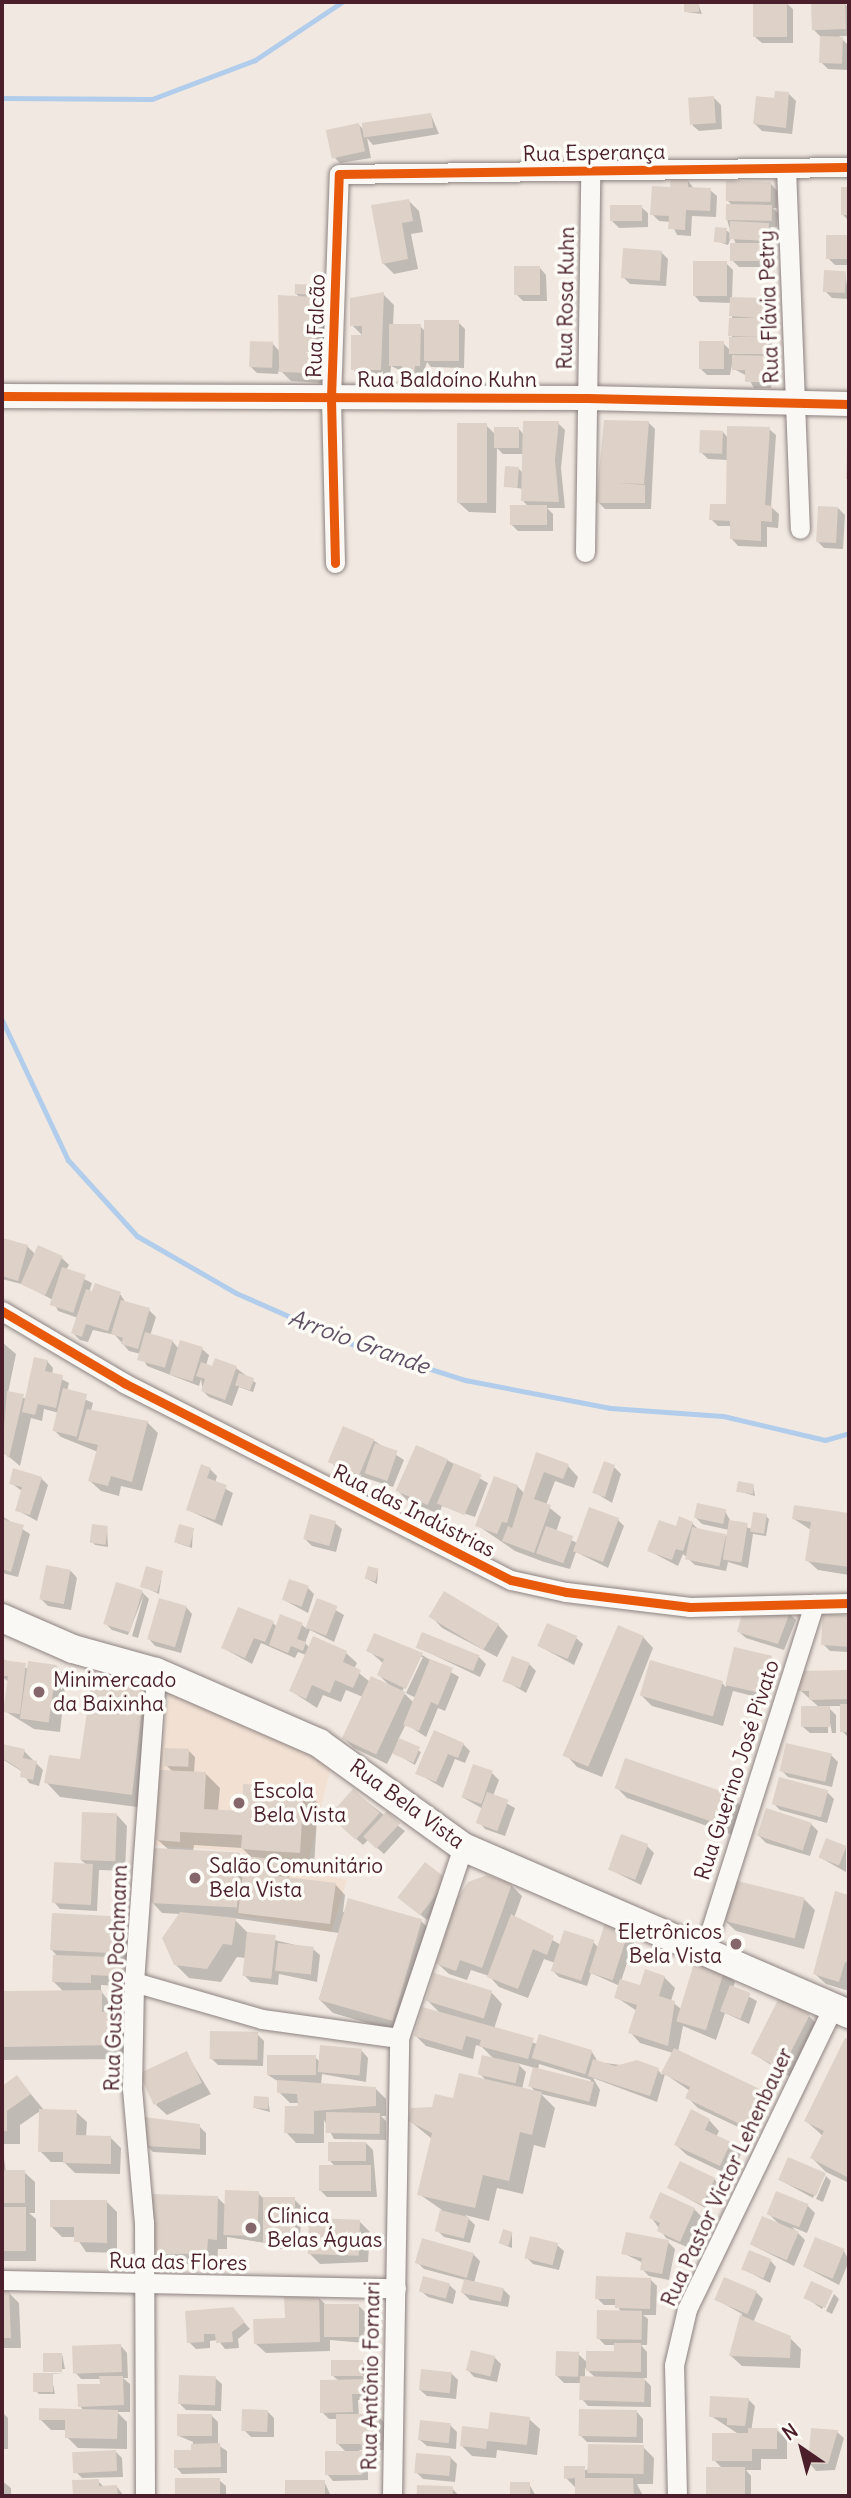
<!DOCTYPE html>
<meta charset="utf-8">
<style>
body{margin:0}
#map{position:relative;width:851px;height:2498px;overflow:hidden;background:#f1e9e1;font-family:Delius,sans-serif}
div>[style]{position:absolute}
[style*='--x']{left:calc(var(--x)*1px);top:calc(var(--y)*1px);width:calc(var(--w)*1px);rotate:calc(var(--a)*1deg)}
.built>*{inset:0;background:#f2e1d3}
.shadow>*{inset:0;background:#0003}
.stream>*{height:5px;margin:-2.5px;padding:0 2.5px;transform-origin:2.5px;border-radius:2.5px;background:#b1cdeb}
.building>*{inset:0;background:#ded2c8;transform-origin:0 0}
.roads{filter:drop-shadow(0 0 2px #8d8280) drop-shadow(0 0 2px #8d8280)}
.minor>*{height:19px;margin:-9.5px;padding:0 9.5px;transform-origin:9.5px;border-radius:9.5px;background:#faf8f5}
.tertiary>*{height:24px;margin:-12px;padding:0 12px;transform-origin:12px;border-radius:12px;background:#faf8f5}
.secondary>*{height:28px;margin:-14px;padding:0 14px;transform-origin:14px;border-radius:14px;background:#faf8f5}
.cycleway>*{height:9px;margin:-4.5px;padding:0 4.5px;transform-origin:4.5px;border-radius:4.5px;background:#e8590c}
.dots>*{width:19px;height:19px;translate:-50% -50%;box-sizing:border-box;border:4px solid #fdfcf7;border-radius:50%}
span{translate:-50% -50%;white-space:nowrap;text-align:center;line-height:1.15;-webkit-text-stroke:7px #fdfcf7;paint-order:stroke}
.street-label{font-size:21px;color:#4a1f2b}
.poi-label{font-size:21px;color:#4a1f2b}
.left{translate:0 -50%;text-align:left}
.right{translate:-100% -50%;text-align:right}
.water-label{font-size:23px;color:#605066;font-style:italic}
.frame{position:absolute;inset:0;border:4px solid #4a1f2b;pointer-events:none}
.north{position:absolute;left:767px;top:2414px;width:70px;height:70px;-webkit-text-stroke:5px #fdfcf7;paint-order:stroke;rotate:325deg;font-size:19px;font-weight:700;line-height:28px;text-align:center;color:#4a1f2b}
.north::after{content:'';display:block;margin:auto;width:24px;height:32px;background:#4a1f2b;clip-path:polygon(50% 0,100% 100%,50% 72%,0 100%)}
</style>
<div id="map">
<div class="built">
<div style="clip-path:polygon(169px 1692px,332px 1762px,306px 1871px,347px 1880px,331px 1932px,237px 1914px,243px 1852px,150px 1845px)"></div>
</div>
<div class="shadow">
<div style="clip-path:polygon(698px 3px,702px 14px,686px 12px)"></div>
<div style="clip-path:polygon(786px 3px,793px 9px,793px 43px,762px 43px,755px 37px)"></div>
<div style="clip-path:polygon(845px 4px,849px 8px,849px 36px,839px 36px,849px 46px,848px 70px,828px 69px,821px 62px,821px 37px,814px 30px)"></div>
<div style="clip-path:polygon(789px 94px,796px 101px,792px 134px,762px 131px,755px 124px,776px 100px)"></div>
<div style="clip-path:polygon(714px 98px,721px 105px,722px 129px,699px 131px,692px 125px)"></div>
<div style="clip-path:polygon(431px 115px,439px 134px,373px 145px,367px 138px,371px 158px,340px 163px,333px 156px,359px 125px,365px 131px)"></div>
<div style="clip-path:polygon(687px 179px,694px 189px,710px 190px,717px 196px,716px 217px,692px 216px,691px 236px,677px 235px,671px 222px,659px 221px,652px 214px,671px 189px)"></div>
<div style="clip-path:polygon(771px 184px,777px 191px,777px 208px,773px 208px,778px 213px,777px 227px,770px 227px,775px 232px,771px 247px,775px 267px,739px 267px,732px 260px,736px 244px,732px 235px,728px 245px,716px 241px,726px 230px,731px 234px,727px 219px,733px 206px,728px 201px)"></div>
<div style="clip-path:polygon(843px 188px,849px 188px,849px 221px,843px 215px)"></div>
<div style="clip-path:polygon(408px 200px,419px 211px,423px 232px,411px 234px,418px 269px,394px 274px,383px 263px)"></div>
<div style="clip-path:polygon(641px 207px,648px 213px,648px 227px,619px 228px,612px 221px)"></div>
<div style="clip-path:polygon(828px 237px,849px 237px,849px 265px,835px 265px,828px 258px)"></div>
<div style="clip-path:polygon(661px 252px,668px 259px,666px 286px,630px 284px,623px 277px)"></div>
<div style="clip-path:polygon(726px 263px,733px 270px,732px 298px,766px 300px,773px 307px,771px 360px,775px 364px,771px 388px,754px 388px,747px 376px,734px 369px,733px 359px,730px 375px,707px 375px,700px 368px,723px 343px,732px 352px,732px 303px,700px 302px,694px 295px)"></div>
<div style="clip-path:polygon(540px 268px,546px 275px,547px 301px,523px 301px,516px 294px)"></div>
<div style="clip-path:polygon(845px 273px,849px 299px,832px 298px,825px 291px)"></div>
<div style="clip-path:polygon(321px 287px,323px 298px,314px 297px,326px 309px,322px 383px,291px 381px,279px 369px,278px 374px,257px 373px,250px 366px,273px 344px,280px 352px,301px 298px,296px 294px)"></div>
<div style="clip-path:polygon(383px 294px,394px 305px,393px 326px,420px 326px,425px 331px,458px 322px,465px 329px,464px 368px,431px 367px,427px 362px,420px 384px,411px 384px,404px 372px,391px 366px,390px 380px,363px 380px,353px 369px,363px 336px,352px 325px)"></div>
<div style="clip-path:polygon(648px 422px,655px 429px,651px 509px,605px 509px,598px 502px)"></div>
<div style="clip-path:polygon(558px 423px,565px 430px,561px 468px,565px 508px,547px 508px,553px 514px,553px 531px,518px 531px,511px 524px,529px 507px,523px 501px,523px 489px,507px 486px,518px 468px,524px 474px,524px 454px,503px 454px,497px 448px,496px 513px,469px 512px,458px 502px,486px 425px,496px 435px,519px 429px,524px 435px)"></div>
<div style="clip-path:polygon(769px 429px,776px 435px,771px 507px,779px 514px,778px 528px,767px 527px,767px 547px,738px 546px,732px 539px,732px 526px,718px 526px,711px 519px,727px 506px,728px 460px,708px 459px,701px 452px,723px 432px,728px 438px)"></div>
<div style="clip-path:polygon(838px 508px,845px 515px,843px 549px,824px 548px,817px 541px)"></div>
<div style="clip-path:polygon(4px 1240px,28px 1247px,36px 1255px,62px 1258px,69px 1265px,66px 1270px,92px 1283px,89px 1292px,120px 1294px,126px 1303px,149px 1310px,156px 1317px,150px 1336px,172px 1341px,179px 1349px,202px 1349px,209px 1355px,206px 1366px,213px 1368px,216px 1361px,236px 1368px,256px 1383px,253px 1392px,239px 1387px,232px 1406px,209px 1397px,203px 1391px,201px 1379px,199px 1386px,147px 1366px,141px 1354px,129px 1351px,115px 1335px,93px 1330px,88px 1342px,80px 1340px,73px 1333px,78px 1318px,58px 1311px,53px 1300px,25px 1285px,2px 1279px)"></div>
<div style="clip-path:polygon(2px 1342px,16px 1354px,8px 1393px,27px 1399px,47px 1361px,53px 1368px,52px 1374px,69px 1383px,67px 1391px,93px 1403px,91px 1411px,147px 1422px,158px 1433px,142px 1491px,121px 1486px,119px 1496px,101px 1491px,90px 1481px,98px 1452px,61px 1437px,54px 1430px,59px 1413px,44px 1409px,42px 1421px,31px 1418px,20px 1466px,2px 1451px)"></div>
<div style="clip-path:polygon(373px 1440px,404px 1460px,393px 1487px,338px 1469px,331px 1462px)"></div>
<div style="clip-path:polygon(537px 1455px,568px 1466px,578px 1477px,574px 1488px,555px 1481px,546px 1505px,561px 1517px,556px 1532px,577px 1543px,618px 1520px,624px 1526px,608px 1568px,576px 1552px,570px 1569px,544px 1562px,515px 1551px,477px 1525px,517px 1486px,525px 1494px)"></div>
<div style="clip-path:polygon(447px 1460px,488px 1483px,475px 1517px,442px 1506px,439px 1514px,408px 1501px,398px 1491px)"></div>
<div style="clip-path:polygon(614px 1467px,621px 1474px,612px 1503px,594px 1492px)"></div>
<div style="clip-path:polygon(210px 1469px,217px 1476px,215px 1483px,233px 1493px,222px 1526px,188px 1510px)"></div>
<div style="clip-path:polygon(41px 1478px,48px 1485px,37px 1521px,17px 1510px,22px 1491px,11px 1483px)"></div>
<div style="clip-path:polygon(753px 1485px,755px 1496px,738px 1491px)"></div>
<div style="clip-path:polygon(796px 1507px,849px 1514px,849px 1575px,818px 1570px,807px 1560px,811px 1530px,794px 1519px)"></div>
<div style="clip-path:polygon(725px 1511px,731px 1522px,752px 1529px,766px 1516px,769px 1519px,766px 1536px,753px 1534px,748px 1568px,728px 1562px,726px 1571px,695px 1565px,683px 1554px,678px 1566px,649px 1551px,677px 1529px,692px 1523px,700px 1531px,728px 1536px,729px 1530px,702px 1524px,695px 1517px)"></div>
<div style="clip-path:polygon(2px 1516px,30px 1534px,18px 1577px,2px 1573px)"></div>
<div style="clip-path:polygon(335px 1523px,342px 1529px,336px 1552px,312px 1546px,305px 1539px)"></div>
<div style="clip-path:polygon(107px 1527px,108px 1547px,95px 1545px,92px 1542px)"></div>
<div style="clip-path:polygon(193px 1530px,192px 1548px,177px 1543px)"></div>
<div style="clip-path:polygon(71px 1571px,77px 1578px,71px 1610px,48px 1606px,41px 1599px)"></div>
<div style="clip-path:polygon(378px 1571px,377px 1584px,365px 1578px)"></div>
<div style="clip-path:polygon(162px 1573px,159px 1594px,142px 1586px)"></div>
<div style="clip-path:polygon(308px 1588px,314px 1594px,308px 1613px,284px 1600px)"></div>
<div style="clip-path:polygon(142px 1592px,149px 1599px,138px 1638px,132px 1636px,144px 1594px,128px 1635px,112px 1630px,105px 1623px)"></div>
<div style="clip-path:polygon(evenodd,318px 1600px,344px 1615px,334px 1642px,310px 1630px,305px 1643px,310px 1648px,313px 1639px,346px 1653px,357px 1663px,354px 1669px,370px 1682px,391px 1687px,379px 1675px,384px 1664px,368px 1650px,422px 1655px,459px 1677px,445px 1711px,438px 1708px,426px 1737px,406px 1724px,398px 1740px,421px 1752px,415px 1765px,393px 1752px,387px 1764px,354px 1748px,343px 1738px,363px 1697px,346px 1690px,341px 1702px,323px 1695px,317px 1708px,291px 1691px,306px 1655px,298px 1652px,295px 1658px,261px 1643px,252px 1664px,223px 1648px,273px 1623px,277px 1627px,302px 1625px,307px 1629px,318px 1600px,419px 1657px,423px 1657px,406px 1693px,416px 1698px,414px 1703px,405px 1694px,400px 1696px,419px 1657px)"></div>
<div style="clip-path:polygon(186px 1607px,192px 1614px,181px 1653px,155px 1646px,149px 1639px)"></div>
<div style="clip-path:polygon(789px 1613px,796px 1620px,784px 1650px,746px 1638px,739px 1632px)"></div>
<div style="clip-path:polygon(825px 1616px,849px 1618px,849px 1652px,830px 1651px,823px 1644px)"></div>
<div style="clip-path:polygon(432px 1617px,498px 1625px,508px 1636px,497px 1657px,442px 1628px)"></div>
<div style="clip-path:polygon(643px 1637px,653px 1648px,602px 1777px,577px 1767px,567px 1756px)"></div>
<div style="clip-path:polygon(576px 1638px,583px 1644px,574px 1665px,539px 1646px)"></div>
<div style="clip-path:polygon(417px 1647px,479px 1657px,486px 1664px,480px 1677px)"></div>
<div style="clip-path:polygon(735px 1649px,771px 1657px,778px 1664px,769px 1700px,733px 1691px,723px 1726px,652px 1706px,641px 1695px,722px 1683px,726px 1687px)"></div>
<div style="clip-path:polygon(2px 1659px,29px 1669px,56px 1666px,66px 1677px,60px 1732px,34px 1729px,5px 1711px,9px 1682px,2px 1677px)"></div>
<div style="clip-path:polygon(529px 1664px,536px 1671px,526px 1693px,504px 1680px)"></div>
<div style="clip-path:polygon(848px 1672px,849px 1738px,842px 1731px,841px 1706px,827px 1706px,836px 1715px,836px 1733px,832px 1733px,828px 1713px,828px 1733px,810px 1733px,803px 1727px,820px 1708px,800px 1690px)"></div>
<div style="clip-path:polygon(144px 1686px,158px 1700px,145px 1808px,60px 1797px,46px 1782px,82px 1761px)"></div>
<div style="clip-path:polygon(463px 1744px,470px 1751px,465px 1763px,455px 1759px,443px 1788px,417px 1773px)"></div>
<div style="clip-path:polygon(2px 1746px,24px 1751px,43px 1770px,39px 1786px,29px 1783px,23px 1772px,2px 1759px)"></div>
<div style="clip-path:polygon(evenodd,188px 1750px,195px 1757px,194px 1773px,206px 1774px,220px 1788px,218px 1811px,243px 1812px,303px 1789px,318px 1803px,314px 1866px,281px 1864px,290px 1872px,289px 1879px,335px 1884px,345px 1895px,343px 1912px,421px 1921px,435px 1935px,405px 2034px,333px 2013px,319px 1999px,339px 1933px,233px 1918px,249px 1934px,313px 1949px,320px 1955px,317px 1982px,279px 1974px,278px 1985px,251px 1982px,244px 1975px,246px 1958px,237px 1957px,221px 1982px,189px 1978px,175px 1964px,180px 1914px,162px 1913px,152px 1902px,169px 1850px,158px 1840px,173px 1772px,166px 1765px,188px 1750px,194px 1845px,242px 1848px,253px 1859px,246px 1861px,240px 1855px,193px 1852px,194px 1845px)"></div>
<div style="clip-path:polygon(831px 1755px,838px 1762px,832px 1787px,788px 1777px,782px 1771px)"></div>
<div style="clip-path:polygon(492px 1773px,499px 1780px,493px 1796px,515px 1808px,505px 1836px,485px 1829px,479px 1822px,483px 1809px,462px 1797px)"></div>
<div style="clip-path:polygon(617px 1788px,732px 1796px,742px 1807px,733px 1835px,627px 1798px)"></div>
<div style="clip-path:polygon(354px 1792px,405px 1831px,384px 1854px,368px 1840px,363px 1845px,339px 1823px)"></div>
<div style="clip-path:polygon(827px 1792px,834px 1799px,827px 1823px,780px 1810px,773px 1803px)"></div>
<div style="clip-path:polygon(117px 1815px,127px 1826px,125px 1871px,99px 1870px,97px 1911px,60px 1909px,54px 1902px,87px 1865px,81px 1860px)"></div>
<div style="clip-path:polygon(811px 1824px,818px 1831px,810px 1856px,766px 1843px,759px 1836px)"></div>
<div style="clip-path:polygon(647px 1846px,654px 1853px,641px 1885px,609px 1869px)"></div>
<div style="clip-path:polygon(846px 1847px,846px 1872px,821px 1858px)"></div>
<div style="clip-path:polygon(425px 1864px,453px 1888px,427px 1920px,406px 1903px)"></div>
<div style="clip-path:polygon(evenodd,511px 1885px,522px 1896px,514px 1918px,561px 1945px,593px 1942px,599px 1948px,628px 1932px,635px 1939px,621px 1981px,641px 1987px,664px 1977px,675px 1988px,671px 2001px,681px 2009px,724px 1971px,735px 1982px,733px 1988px,757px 2001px,749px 2024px,725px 2013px,716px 2040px,683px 2026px,678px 2052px,761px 2091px,771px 2102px,755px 2135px,698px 2108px,687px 2097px,690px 2091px,665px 2074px,657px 2102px,593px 2078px,600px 2090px,596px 2107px,541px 2094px,555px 2108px,545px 2148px,534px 2145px,523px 2194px,497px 2188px,489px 2221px,465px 2215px,475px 2225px,470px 2243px,444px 2237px,437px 2230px,442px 2210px,419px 2194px,432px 2139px,410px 2121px,488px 2082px,479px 2073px,495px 2060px,482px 2047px,476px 2045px,473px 2059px,426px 2046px,416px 2036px,441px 2014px,427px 2000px,435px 1975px,492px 1993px,502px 2004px,494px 2029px,537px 2044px,592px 2052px,598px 2062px,658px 2070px,662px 2075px,673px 2053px,640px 2043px,630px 2032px,637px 2011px,616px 1997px,620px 1986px,591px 1973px,587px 1986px,559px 1977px,552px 1970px,555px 1963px,544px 1959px,528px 1998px,499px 1987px,489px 1976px,471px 1970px,467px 1980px,449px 1974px,438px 1964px,511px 1885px,517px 2063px,535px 2068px,530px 2086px,537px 2093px,522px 2089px,526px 2072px,517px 2063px,511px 1885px,539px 2064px,591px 2080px,590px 2082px,538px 2070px,539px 2064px)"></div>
<div style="clip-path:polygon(836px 1893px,849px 1897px,849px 1991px,826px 1984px,815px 1974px)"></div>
<div style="clip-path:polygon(804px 1899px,815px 1910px,804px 1949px,736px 1931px,725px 1921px)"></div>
<div style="clip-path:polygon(120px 1919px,130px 1930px,128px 1964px,119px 1964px,125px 1992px,118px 1986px,101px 1985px,101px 1991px,130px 2028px,131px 2059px,3px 2060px,2px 1993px,64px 1992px,53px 1981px,58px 1957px,51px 1949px)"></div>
<div style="clip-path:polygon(809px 2016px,819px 2026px,792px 2078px,752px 2053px)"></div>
<div style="clip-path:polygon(257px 2034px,264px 2041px,263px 2066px,218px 2065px,211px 2058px)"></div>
<div style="clip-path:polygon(846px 2040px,849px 2041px,849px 2183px,826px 2172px,812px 2158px,823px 2136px,806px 2121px)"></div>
<div style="clip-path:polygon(362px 2051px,368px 2058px,366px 2082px,322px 2074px,321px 2085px,375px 2088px,386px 2099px,386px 2116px,381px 2116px,386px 2121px,386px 2140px,334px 2139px,324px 2120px,324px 2143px,296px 2143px,286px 2132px,299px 2103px,290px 2103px,279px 2092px,279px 2082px,268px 2075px,315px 2057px,320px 2062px)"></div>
<div style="clip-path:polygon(186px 2053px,211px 2094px,167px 2115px,156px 2105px)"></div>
<div style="clip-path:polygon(17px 2077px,43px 2109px,20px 2125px,20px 2144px,2px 2144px,6px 2172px,24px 2172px,35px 2182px,35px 2213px,29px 2213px,36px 2219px,36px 2261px,2px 2261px,2px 2088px)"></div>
<div style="clip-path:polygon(268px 2099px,270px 2112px,255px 2108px)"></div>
<div style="clip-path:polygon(76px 2112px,87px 2122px,86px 2137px,110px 2137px,121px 2148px,120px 2174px,75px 2173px,64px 2162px,51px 2162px,40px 2151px)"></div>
<div style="clip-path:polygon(709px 2120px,719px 2131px,716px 2137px,741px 2154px,731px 2176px,687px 2155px,676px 2145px)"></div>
<div style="clip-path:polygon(199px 2126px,206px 2133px,206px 2155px,153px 2152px,146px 2145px)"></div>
<div style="clip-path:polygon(366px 2143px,373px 2150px,377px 2197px,327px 2197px,320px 2190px,336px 2167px,329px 2160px)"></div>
<div style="clip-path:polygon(789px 2159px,825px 2175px,813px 2198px,780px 2180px)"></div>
<div style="clip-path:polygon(826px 2176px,831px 2181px,823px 2202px,816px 2199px)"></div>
<div style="clip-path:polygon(714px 2179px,721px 2186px,709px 2210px,669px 2188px)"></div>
<div style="clip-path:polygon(258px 2193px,264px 2199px,294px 2199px,301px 2206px,300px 2249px,271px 2249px,265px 2243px,227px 2237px,227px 2249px,218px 2249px,217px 2263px,162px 2265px,151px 2254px,218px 2198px,226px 2206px)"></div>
<div style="clip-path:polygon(107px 2202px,117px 2212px,117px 2253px,86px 2252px,76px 2237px,62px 2237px,51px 2226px)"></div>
<div style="clip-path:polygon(808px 2206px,815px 2213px,807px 2233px,792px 2227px,805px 2240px,794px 2266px,752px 2245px,781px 2226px,768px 2213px)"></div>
<div style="clip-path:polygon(694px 2209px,701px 2216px,687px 2247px,666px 2238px,651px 2217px)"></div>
<div style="clip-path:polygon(359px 2221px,370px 2232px,368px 2262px,320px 2264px,310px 2254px)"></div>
<div style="clip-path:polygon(512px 2234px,512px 2248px,504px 2245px,501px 2242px)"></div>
<div style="clip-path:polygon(668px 2242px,675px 2249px,669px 2280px,649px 2276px,642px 2269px,643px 2263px,623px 2253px)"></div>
<div style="clip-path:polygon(557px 2245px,564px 2251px,559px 2270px,533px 2264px,526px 2257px)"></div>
<div style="clip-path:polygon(844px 2251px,849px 2261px,839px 2285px,805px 2267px)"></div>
<div style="clip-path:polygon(473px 2254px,480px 2261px,474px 2283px,503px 2289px,510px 2296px,508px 2307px,470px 2300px,463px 2293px,465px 2280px,424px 2269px,417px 2262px)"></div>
<div style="clip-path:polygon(770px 2260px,776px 2267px,770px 2283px,743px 2269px)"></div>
<div style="clip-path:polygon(evenodd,650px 2279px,657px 2286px,656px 2315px,643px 2315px,648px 2319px,647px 2345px,641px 2345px,647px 2352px,647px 2378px,643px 2378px,651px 2386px,651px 2407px,588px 2406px,582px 2399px,582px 2383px,564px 2383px,557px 2376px,578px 2354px,588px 2363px,616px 2353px,616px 2345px,605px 2345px,598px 2338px,621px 2312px,617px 2305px,604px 2305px,597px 2298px,650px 2279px,585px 2368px,596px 2378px,585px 2378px,585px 2368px)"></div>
<div style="clip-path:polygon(812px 2283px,832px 2293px,822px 2309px,805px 2297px)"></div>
<div style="clip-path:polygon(449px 2285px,456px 2291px,453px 2304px,428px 2297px,421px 2291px)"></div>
<div style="clip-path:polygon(756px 2292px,763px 2299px,753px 2323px,790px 2338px,801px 2349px,800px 2368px,742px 2366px,731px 2356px,742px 2314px,717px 2300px)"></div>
<div style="clip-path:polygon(2px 2293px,9px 2293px,19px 2303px,21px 2348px,4px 2348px,3px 2377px)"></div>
<div style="clip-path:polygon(834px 2294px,839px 2299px,832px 2314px,826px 2311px)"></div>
<div style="clip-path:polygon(318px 2297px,326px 2305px,358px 2305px,365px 2312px,365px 2343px,330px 2340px,330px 2351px,266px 2353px,255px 2343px)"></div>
<div style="clip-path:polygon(232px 2309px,250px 2329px,238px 2339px,239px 2348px,225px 2349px,218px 2340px,210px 2341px,210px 2348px,196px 2349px,189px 2342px)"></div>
<div style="clip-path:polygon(121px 2346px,127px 2353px,128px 2378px,123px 2378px,130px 2384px,130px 2412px,117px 2412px,127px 2422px,127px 2449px,78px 2448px,67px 2437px,67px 2430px,51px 2430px,40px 2419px,84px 2411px,80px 2406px,101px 2385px,101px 2379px,81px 2379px,75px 2372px)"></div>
<div style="clip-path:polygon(62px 2354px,65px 2369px,46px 2370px)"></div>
<div style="clip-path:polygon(494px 2357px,501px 2364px,497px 2382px,474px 2377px,468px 2370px)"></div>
<div style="clip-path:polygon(362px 2362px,369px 2368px,374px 2400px,358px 2400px,359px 2416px,378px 2416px,385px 2423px,385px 2450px,359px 2450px,368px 2459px,368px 2480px,333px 2481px,327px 2474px,347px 2453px,338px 2444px,338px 2419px,329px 2419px,322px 2412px,339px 2381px,333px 2376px)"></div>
<div style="clip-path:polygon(47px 2373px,65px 2374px,51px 2374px,55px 2394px,39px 2394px,36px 2391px)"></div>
<div style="clip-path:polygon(451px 2373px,458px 2380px,456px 2399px,427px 2396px,420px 2390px)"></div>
<div style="clip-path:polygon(215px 2378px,222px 2384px,221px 2411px,186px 2410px,180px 2404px)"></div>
<div style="clip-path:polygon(748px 2399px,755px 2406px,751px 2432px,777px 2430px,787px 2440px,787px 2459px,761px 2459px,761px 2470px,746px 2470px,751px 2476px,751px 2496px,709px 2496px,723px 2469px,714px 2460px,714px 2435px,737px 2433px,711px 2416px)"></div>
<div style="clip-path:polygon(267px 2411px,274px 2418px,274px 2437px,251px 2437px,244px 2430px)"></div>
<div style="clip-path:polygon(2px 2412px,8px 2418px,8px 2449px,2px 2449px)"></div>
<div style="clip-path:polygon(637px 2412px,643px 2419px,643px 2443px,587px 2442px,580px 2435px)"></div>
<div style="clip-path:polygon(211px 2415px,218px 2422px,218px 2445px,227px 2451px,227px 2473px,182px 2474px,176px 2467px,193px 2452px,193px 2442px,179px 2436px)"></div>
<div style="clip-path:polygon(529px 2419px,540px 2429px,537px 2455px,497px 2450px,496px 2458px,472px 2456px,461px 2445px)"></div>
<div style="clip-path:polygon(450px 2425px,457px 2432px,456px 2449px,427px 2446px,420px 2440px)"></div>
<div style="clip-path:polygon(837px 2432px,844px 2438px,835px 2470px,816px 2471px,810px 2464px)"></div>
<div style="clip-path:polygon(643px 2447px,654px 2458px,653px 2484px,637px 2484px,643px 2496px,577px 2496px,577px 2489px,566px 2478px)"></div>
<div style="clip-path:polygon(114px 2450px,122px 2458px,123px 2477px,82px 2478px,75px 2471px)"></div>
<div style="clip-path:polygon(450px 2457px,457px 2464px,455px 2482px,423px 2479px,416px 2472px)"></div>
<div style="clip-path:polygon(177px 2480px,219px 2480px,226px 2486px,226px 2496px,177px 2496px)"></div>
<div style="clip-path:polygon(2px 2481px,11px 2488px,11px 2496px,2px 2496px)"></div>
<div style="clip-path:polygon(74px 2481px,98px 2481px,105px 2488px,117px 2487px,124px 2496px,74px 2496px)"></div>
<div style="clip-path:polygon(324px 2481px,331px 2496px,290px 2496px,287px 2482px)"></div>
<div style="clip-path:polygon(511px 2484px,529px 2484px,536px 2496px,511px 2496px)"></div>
<div style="clip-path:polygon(419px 2487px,452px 2488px,459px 2496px,418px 2496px)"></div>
</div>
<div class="stream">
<div style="--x:2;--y:98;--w:150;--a:0.4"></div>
<div style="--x:152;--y:99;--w:110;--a:-20.7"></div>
<div style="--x:255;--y:60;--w:105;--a:-33.7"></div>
<div style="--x:2;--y:1020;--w:155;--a:64.8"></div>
<div style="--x:68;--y:1160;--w:103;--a:47.8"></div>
<div style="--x:137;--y:1236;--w:114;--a:29.9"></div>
<div style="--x:236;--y:1293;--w:127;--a:23.7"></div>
<div style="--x:352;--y:1344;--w:119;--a:17.7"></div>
<div style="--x:465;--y:1380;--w:148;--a:10.9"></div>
<div style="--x:610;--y:1408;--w:113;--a:4"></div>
<div style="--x:723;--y:1416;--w:105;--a:13.2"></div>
<div style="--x:825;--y:1440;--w:25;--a:-16"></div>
</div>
<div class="building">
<div style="left:684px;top:2px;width:15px;height:10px"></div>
<div style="left:753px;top:2px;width:34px;height:35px"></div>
<div style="left:845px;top:2px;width:27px;height:34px;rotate:88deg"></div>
<div style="left:820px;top:36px;width:23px;height:27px;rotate:2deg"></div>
<div style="clip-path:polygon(775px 91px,789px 92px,786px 128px,753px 124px,756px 96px,774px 98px)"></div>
<div style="left:714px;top:96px;width:27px;height:26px;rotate:86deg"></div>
<div style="left:431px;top:113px;width:15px;height:70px;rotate:82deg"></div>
<div style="left:359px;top:123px;width:29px;height:34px;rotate:78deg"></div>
<div style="clip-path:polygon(671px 176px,688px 177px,688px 187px,711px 188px,710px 211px,686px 210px,685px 230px,668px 229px,669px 216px,650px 215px,652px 186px,670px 187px)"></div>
<div style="left:726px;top:181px;width:45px;height:20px;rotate:1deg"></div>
<div style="left:841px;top:187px;width:8px;height:28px"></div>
<div style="clip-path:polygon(409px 199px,413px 221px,402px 223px,408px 259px,382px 264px,371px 205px)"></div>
<div style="left:726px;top:204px;width:46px;height:16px;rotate:1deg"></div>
<div style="left:642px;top:205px;width:16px;height:32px;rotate:90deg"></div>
<div style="left:730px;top:221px;width:39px;height:18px;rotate:3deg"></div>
<div style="left:715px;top:227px;width:12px;height:15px;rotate:5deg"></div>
<div style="left:849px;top:235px;width:24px;height:23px;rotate:90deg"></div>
<div style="left:730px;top:243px;width:39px;height:18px"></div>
<div style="left:623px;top:248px;width:39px;height:30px;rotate:4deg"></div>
<div style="left:693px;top:261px;width:34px;height:35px"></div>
<div style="left:514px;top:266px;width:26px;height:29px"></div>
<div style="left:824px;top:270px;width:22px;height:22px;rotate:3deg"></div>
<div style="left:295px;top:284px;width:26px;height:10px;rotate:2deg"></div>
<div style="clip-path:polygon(384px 292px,381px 370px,351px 370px,351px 335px,362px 335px,362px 326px,350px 326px,350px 298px)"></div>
<div style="clip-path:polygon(278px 295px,316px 297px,312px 373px,279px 372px)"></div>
<div style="clip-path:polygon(730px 297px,766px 298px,768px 354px,729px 354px,729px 337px,761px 337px,728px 336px,729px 318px,757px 318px,729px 316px)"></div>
<div style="left:424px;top:320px;width:35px;height:41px"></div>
<div style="clip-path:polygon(389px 324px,421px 324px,420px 366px,415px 366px,414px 378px,402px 378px,402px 366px,389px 366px)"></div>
<div style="left:250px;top:341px;width:23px;height:26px;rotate:2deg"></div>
<div style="left:699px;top:341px;width:25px;height:28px"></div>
<div style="clip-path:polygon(732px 355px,769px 356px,764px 382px,745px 382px,745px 370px,732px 370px)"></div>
<div style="clip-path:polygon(604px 420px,649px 421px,644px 484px,616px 483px,645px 485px,645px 503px,596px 503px)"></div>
<div style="clip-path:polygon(523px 421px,559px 421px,555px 460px,559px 502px,521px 501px)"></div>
<div style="left:457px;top:423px;width:30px;height:80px"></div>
<div style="clip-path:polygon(727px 426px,770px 427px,765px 505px,772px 506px,772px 522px,761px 521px,761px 541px,730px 539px,730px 521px,709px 520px,710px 504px,726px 504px)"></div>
<div style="left:494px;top:427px;width:25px;height:21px"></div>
<div style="left:700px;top:430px;width:23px;height:23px;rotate:2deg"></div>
<div style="clip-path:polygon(847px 445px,849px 446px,849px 479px,846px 479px)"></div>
<div style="left:505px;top:466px;width:14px;height:21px;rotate:4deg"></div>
<div style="left:510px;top:505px;width:37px;height:20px"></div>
<div style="left:818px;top:506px;width:20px;height:36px;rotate:3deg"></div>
<div style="clip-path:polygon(3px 1238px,28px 1245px,18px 1281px,2px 1276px)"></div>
<div style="left:38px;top:1245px;width:27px;height:43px;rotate:24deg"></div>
<div style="left:62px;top:1267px;width:25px;height:40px;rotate:18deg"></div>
<div style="clip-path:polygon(95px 1283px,121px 1292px,108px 1331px,86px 1324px,82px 1337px,71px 1333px,86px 1289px,92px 1291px)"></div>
<div style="clip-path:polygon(121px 1300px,150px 1308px,138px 1349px,121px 1344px,123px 1338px,111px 1334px)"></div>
<div style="left:145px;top:1332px;width:29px;height:29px;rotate:16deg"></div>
<div style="left:180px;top:1340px;width:24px;height:36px;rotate:17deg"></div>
<div style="clip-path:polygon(34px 1357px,48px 1360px,45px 1371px,63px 1375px,56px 1408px,38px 1404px,35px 1415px,22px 1412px)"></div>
<div style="clip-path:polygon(215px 1358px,237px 1366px,225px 1400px,201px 1391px,205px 1379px,196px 1376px,201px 1362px,212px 1366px)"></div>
<div style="left:239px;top:1373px;width:16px;height:13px;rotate:18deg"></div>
<div style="left:63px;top:1388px;width:25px;height:44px;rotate:14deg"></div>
<div style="clip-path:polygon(7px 1391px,24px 1394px,9px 1458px,2px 1452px)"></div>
<div style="clip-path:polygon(87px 1409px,148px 1421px,132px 1482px,111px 1476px,108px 1486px,88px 1481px,98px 1445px,78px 1440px)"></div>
<div style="left:343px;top:1426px;width:34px;height:39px;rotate:23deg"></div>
<div style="left:375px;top:1443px;width:24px;height:32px;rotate:19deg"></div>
<div style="left:416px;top:1445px;width:35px;height:50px;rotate:24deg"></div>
<div style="clip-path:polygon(536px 1452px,569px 1464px,563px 1479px,544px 1472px,534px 1499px,551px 1505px,534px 1553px,502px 1541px,508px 1526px,512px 1528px)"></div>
<div style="clip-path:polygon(604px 1461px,615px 1465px,605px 1497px,592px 1493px)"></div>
<div style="left:454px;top:1463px;width:30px;height:44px;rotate:23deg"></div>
<div style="clip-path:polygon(201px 1464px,211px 1468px,207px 1478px,227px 1485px,215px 1520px,186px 1510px)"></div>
<div style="clip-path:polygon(13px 1468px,42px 1477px,30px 1515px,15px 1511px,22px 1487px,9px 1484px)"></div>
<div style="clip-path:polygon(494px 1476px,518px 1485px,507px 1523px,502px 1522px,497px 1534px,475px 1526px)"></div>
<div style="clip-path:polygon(738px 1481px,754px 1484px,753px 1494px,736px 1492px)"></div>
<div style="left:697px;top:1503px;width:30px;height:15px;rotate:12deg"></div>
<div style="clip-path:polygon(794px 1505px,849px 1513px,849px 1567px,805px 1561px,811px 1522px,792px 1519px)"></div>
<div style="left:589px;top:1507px;width:32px;height:47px;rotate:20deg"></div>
<div style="left:753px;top:1512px;width:14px;height:20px;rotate:8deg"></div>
<div style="left:310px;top:1514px;width:27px;height:26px;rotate:15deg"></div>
<div style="clip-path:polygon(679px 1516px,693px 1522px,683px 1551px,676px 1549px,672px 1560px,647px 1551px,659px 1520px,676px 1526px)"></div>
<div style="clip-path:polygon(2px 1519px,24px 1525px,11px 1572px,2px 1569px)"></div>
<div style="left:729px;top:1520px;width:19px;height:40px;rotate:9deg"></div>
<div style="left:92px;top:1524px;width:16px;height:19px;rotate:7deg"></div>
<div style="left:179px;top:1524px;width:16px;height:19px;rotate:15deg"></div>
<div style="left:546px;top:1526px;width:29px;height:29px;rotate:20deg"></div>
<div style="left:692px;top:1527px;width:35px;height:33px;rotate:12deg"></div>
<div style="left:46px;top:1565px;width:25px;height:35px;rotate:11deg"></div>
<div style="left:146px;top:1566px;width:18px;height:22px;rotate:16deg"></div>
<div style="left:368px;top:1566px;width:11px;height:13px;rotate:15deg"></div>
<div style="left:289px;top:1579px;width:21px;height:22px;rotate:19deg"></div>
<div style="left:116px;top:1582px;width:28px;height:44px;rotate:17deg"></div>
<div style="left:444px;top:1591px;width:64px;height:30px;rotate:31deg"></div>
<div style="left:159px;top:1598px;width:29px;height:43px;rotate:16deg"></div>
<div style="left:317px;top:1598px;width:22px;height:32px;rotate:21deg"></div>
<div style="clip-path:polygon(238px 1607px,274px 1621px,265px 1642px,254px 1638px,245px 1658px,221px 1648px)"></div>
<div style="clip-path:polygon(790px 1612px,778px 1644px,737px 1632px,742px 1614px)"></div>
<div style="clip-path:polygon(280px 1614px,303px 1623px,297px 1639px,306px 1642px,303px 1651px,291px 1646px,288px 1653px,269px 1645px)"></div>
<div style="left:823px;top:1614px;width:26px;height:31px;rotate:4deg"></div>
<div style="left:547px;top:1623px;width:33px;height:25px;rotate:23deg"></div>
<div style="left:618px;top:1625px;width:28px;height:142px;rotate:23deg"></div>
<div style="left:422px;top:1632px;width:62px;height:17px;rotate:22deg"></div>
<div style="clip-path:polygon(374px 1633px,423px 1653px,406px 1689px,377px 1675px,384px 1659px,366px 1651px)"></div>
<div style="clip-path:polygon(313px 1636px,347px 1651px,343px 1662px,361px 1670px,353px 1688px,335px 1680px,330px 1693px,312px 1685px,306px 1699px,289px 1691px)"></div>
<div style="left:734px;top:1647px;width:39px;height:39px;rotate:13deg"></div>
<div style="left:512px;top:1656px;width:19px;height:27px;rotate:21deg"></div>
<div style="clip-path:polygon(430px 1659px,453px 1668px,438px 1705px,431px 1702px,419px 1731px,403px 1725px)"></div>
<div style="clip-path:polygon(2px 1660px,26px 1663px,20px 1714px,3px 1712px,8px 1676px,2px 1676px)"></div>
<div style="left:650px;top:1660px;width:76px;height:37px;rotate:16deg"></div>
<div style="left:28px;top:1661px;width:29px;height:58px;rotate:8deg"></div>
<div style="clip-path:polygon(848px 1670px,849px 1699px,809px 1700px,809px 1691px,798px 1691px,798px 1671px)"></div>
<div style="clip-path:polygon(93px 1671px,145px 1684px,132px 1795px,44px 1783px,49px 1755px,80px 1759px)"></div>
<div style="left:371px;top:1676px;width:38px;height:69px;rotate:25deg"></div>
<div style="left:849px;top:1704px;width:28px;height:9px;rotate:90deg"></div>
<div style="left:830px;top:1706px;width:21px;height:29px;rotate:90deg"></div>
<div style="clip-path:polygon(434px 1730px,464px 1743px,458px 1758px,448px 1754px,436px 1782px,415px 1774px)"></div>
<div style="left:399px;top:1738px;width:23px;height:17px;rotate:23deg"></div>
<div style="left:786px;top:1743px;width:47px;height:29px;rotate:13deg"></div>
<div style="clip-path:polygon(2px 1744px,25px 1749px,23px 1758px,37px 1761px,33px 1780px,20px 1777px,21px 1770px,2px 1758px)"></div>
<div style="left:165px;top:1748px;width:24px;height:18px;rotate:2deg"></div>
<div style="left:625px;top:1758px;width:114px;height:32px;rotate:19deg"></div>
<div style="left:473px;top:1764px;width:21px;height:35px;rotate:19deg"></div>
<div style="clip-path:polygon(160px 1770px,206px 1772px,204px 1809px,242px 1811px,243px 1784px,304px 1788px,300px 1853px,241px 1849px,242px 1835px,180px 1832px,180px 1842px,156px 1840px)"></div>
<div style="left:779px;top:1777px;width:51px;height:28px;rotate:15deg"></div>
<div style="left:353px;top:1789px;width:36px;height:36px;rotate:42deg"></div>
<div style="left:487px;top:1792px;width:23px;height:33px;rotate:20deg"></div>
<div style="left:766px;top:1808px;width:48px;height:29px;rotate:18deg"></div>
<div style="left:387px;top:1811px;width:18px;height:35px;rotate:43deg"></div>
<div style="left:82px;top:1812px;width:35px;height:48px;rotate:2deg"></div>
<div style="left:621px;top:1834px;width:29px;height:38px;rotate:20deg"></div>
<div style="left:826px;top:1838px;width:22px;height:21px;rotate:21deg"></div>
<div style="left:154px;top:1848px;width:86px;height:55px;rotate:3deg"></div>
<div style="clip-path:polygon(245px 1856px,280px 1860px,278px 1876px,336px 1883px,330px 1924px,238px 1913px)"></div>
<div style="left:54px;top:1862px;width:39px;height:41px;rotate:3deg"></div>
<div style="left:425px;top:1862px;width:29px;height:45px;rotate:38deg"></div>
<div style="clip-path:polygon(487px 1875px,512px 1884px,482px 1968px,460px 1960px,456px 1971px,436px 1964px,456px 1900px,468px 1882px)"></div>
<div style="left:734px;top:1880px;width:73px;height:42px;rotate:14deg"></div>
<div style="clip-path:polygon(835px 1891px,849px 1895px,849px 1963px,845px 1962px,839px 1982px,813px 1974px)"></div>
<div style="left:348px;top:1898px;width:77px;height:106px;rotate:16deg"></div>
<div style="clip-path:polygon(180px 1912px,236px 1918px,232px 1945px,223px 1944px,207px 1969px,174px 1965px,162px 1938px)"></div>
<div style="left:52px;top:1913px;width:69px;height:37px;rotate:3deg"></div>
<div style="clip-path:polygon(511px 1914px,554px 1936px,547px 1955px,533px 1949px,518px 1989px,487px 1977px)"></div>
<div style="left:605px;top:1923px;width:25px;height:52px;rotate:18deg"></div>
<div style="left:564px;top:1930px;width:32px;height:43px;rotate:18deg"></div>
<div style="left:247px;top:1932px;width:29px;height:44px;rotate:6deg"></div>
<div style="left:278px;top:1943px;width:36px;height:28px;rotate:6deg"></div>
<div style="clip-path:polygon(53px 1955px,115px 1957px,115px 1965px,126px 1966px,125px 1983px,113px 1983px,113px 1976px,91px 1975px,91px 1983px,52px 1982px)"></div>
<div style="left:695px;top:1960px;width:31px;height:64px;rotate:17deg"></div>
<div style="clip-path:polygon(645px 1969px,665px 1976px,659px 1996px,675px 2001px,668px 2046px,628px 2033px,637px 2005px,614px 1998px,620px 1979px,640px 1985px)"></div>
<div style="left:434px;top:1973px;width:61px;height:29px;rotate:17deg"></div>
<div style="left:730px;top:1985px;width:22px;height:28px;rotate:21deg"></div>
<div style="clip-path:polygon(102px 1990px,102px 2012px,117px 2012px,117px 2045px,2px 2047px,2px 1991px)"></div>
<div style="left:779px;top:1998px;width:35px;height:62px;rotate:27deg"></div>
<div style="clip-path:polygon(422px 2007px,534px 2038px,528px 2059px,479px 2046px,481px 2040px,466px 2036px,462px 2050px,414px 2036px)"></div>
<div style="left:210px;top:2031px;width:48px;height:28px;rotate:1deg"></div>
<div style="left:539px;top:2034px;width:56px;height:25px;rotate:17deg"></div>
<div style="clip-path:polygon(845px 2038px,849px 2039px,849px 2178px,810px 2158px,824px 2131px,804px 2121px)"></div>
<div style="left:320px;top:2045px;width:42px;height:27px;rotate:5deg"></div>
<div style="clip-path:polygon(674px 2048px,762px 2090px,744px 2126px,685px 2098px,690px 2087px,661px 2073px)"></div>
<div style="left:187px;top:2051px;width:35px;height:53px;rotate:65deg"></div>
<div style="left:267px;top:2055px;width:49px;height:20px"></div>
<div style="left:482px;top:2055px;width:39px;height:20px;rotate:13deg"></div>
<div style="clip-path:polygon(593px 2059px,615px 2066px,637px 2060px,659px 2068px,650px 2096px,588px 2076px)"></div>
<div style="left:533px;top:2067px;width:63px;height:20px;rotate:14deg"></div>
<div style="clip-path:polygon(459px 2073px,542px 2092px,532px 2135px,520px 2132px,509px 2181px,483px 2175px,475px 2208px,417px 2195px,432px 2133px,408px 2121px,411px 2108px,432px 2107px,435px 2094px,453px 2098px)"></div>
<div style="clip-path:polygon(17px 2075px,31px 2094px,7px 2111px,7px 2131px,2px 2131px,2px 2086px)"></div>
<div style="clip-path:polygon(277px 2080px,376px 2087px,376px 2106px,314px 2111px,314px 2134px,284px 2133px,285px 2106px,298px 2106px,297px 2094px,277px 2093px)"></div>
<div style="left:254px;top:2096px;width:15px;height:12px;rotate:4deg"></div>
<div style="clip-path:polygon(39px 2109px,77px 2110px,76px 2135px,111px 2136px,111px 2164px,63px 2163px,63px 2152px,38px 2152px)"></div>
<div style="clip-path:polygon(691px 2109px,710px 2119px,705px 2130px,731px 2142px,720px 2166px,674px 2145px)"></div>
<div style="left:326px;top:2112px;width:54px;height:21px;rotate:1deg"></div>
<div style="clip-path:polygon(144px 2117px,200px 2124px,200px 2149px,144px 2146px)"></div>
<div style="left:328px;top:2142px;width:38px;height:19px"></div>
<div style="left:788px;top:2157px;width:41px;height:25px;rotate:23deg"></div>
<div style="left:680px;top:2161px;width:39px;height:30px;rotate:26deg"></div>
<div style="left:319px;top:2165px;width:52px;height:26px"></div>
<div style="left:2px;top:2170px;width:23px;height:33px"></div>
<div style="left:225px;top:2190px;width:34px;height:45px;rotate:2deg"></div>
<div style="left:776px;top:2191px;width:35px;height:25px;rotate:22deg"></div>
<div style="clip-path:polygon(660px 2192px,695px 2208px,680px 2242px,657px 2231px,660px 2223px,649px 2218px)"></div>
<div style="clip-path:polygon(152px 2194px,218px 2196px,217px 2240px,208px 2239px,207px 2253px,149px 2255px)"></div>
<div style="left:263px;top:2197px;width:32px;height:46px"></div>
<div style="clip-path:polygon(50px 2200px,107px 2200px,107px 2243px,74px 2242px,74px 2227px,50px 2227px)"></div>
<div style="left:2px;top:2207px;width:24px;height:44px"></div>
<div style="left:440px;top:2210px;width:30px;height:22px;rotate:14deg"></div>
<div style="left:762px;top:2216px;width:40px;height:31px;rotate:23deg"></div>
<div style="left:309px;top:2218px;width:51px;height:36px;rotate:2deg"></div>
<div style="left:503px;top:2229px;width:10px;height:15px;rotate:17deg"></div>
<div style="clip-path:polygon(626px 2232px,669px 2240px,662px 2274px,640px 2270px,642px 2258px,621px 2254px)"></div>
<div style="left:530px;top:2236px;width:29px;height:23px;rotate:14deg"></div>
<div style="left:815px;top:2237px;width:32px;height:32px;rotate:22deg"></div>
<div style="left:422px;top:2238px;width:54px;height:26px;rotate:16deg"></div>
<div style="left:749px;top:2250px;width:24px;height:21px;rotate:22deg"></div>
<div style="left:423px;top:2276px;width:28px;height:16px;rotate:15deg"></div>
<div style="clip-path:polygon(596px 2276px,651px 2278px,650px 2309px,615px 2308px,615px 2299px,595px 2299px)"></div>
<div style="left:724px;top:2277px;width:36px;height:25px;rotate:23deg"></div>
<div style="left:464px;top:2279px;width:41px;height:14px;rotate:13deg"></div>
<div style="left:811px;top:2281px;width:24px;height:19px;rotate:24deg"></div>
<div style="clip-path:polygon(2px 2291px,9px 2291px,11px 2338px,2px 2338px)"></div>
<div style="clip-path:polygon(319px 2296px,320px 2342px,254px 2344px,253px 2319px,285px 2318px,284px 2297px)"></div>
<div style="left:324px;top:2304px;width:35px;height:33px"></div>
<div style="clip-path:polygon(233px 2307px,245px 2322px,232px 2332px,233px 2342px,216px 2343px,215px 2334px,204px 2334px,204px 2342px,187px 2343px,185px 2311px)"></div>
<div style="left:597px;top:2310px;width:45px;height:29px;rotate:1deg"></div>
<div style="clip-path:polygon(740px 2315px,791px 2336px,790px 2358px,729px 2356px)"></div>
<div style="clip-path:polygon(614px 2343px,641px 2343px,641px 2372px,586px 2371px,586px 2351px,614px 2351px)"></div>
<div style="left:121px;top:2344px;width:28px;height:49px;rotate:88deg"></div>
<div style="left:471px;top:2350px;width:25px;height:21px;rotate:14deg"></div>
<div style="left:556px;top:2351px;width:23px;height:25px;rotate:2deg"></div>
<div style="left:43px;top:2353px;width:19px;height:19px"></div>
<div style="left:331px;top:2360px;width:32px;height:16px"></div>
<div style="left:421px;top:2369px;width:31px;height:21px;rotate:6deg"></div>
<div style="left:33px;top:2373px;width:20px;height:19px"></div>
<div style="left:179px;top:2375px;width:37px;height:29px;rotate:2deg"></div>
<div style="clip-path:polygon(99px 2376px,123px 2376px,124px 2405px,78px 2407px,77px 2384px,100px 2384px)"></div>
<div style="left:580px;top:2376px;width:65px;height:24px;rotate:2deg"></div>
<div style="clip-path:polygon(368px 2379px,368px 2394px,352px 2394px,353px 2412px,320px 2413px,320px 2380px)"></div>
<div style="clip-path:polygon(710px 2396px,749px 2398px,745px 2426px,727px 2425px,727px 2418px,709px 2417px)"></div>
<div style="clip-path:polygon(39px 2408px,118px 2410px,117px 2439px,65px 2438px,65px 2420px,39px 2420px)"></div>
<div style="left:242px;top:2409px;width:26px;height:22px;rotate:2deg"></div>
<div style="left:579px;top:2409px;width:58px;height:27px;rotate:1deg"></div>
<div style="clip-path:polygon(490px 2412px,530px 2417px,527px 2445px,487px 2441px,486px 2449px,460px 2446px,462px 2426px,488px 2429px)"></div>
<div style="left:177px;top:2414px;width:35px;height:22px"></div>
<div style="left:379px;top:2414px;width:30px;height:43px;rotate:90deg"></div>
<div style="left:420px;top:2420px;width:31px;height:20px;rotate:6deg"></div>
<div style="clip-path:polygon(748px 2428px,777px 2428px,777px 2449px,752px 2449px,752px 2461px,712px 2461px,712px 2433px,748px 2433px)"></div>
<div style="clip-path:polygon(811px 2428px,838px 2430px,828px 2464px,808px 2464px)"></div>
<div style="clip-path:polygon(220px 2443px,221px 2467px,174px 2468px,174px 2450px,191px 2450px,191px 2444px)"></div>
<div style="left:588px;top:2444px;width:56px;height:29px;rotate:1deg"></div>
<div style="left:116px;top:2450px;width:21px;height:44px;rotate:87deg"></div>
<div style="left:325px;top:2451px;width:37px;height:24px"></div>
<div style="left:416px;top:2453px;width:35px;height:20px;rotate:5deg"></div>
<div style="clip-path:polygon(564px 2466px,585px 2466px,585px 2478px,633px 2478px,634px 2496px,575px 2496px,575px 2478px,564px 2479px)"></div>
<div style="left:745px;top:2467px;width:28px;height:39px;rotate:90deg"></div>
<div style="left:220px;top:2478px;width:18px;height:45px;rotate:90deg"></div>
<div style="clip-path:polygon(99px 2479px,99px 2486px,117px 2485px,118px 2496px,73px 2496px,72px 2480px)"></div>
<div style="left:285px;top:2480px;width:40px;height:16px"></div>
<div style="left:510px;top:2482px;width:20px;height:14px"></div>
<div style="left:417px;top:2485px;width:36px;height:11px;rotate:2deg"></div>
</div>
<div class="roads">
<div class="minor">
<div style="--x:786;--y:168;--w:361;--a:87.8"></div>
<div style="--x:585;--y:552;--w:381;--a:-89.2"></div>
<div style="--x:335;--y:563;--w:165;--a:-91.4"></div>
<div style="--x:331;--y:398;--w:224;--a:-88"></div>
<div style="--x:339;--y:174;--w:510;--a:-0.79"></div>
<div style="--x:2;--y:1311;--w:142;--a:30.5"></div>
<div style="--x:124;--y:1383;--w:434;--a:27"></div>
<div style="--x:511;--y:1580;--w:56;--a:12.3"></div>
<div style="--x:566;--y:1592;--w:125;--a:6.9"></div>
<div style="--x:690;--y:1607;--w:159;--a:-1.4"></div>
<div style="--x:704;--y:1951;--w:364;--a:-72.4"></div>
<div style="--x:134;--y:1982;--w:133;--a:16.1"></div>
<div style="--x:262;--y:2019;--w:138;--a:7.9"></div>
<div style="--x:2;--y:2280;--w:394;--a:1.2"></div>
<div style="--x:145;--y:2496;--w:273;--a:-90.2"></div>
<div style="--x:144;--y:2223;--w:136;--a:-95.1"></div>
<div style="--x:132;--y:2088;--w:106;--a:-88.9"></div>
<div style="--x:134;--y:1982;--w:311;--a:-85.9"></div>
<div style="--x:392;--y:2496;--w:458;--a:-89.1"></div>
<div style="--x:399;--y:2038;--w:201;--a:-71.5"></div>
<div style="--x:677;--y:2496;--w:131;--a:-91.3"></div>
<div style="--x:674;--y:2365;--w:57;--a:-76.9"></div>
<div style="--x:687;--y:2309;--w:335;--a:-64.2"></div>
</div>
<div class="tertiary">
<div style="--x:2;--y:396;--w:585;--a:0.2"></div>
<div style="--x:587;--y:398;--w:262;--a:1.3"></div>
</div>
<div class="secondary">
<div style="--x:2;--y:1618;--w:77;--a:23.6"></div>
<div style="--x:73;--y:1649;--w:86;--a:15.5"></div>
<div style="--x:156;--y:1672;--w:178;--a:23.5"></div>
<div style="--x:319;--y:1743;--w:178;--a:35.8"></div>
<div style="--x:463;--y:1847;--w:421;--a:23.4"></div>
</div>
</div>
<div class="cycleway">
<div style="--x:2;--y:396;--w:585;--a:0.2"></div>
<div style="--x:587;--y:398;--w:262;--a:1.3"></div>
<div style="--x:335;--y:563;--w:165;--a:-91.4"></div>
<div style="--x:331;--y:398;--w:224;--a:-88"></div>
<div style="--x:339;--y:174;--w:510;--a:-0.79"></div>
<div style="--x:2;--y:1311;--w:142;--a:30.5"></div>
<div style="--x:124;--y:1383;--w:434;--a:27"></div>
<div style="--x:511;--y:1580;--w:56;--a:12.3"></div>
<div style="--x:566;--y:1592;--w:125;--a:6.9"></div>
<div style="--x:690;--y:1607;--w:159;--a:-1.4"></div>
</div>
<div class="dots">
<div style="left:39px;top:1692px;background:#84666b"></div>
<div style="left:239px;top:1803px;background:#84666b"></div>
<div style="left:195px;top:1878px;background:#84666b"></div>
<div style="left:736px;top:1944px;background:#84666b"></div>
<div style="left:251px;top:2228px;background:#84666b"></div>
</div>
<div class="street-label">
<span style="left:594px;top:153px;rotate:-1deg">Rua Esperança</span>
<span style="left:566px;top:298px;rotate:-89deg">Rua Rosa Kuhn</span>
<span style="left:769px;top:307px;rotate:-92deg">Rua Flávia Petry</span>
<span style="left:316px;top:326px;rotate:-88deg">Rua Falcão</span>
<span style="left:447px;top:380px">Rua Baldoíno Kuhn</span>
<span style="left:414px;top:1511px;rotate:27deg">Rua das Indústrias</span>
<span style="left:737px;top:1770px;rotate:-72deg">Rua Guerino José Pivato</span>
<span style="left:407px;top:1804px;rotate:36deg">Rua Bela Vista</span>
<span style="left:116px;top:1978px;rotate:-88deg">Rua Gustavo Pochmann</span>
<span style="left:727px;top:2177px;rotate:-65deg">Rua Pastor Victor Lehenbauer</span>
<span style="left:178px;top:2262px;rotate:1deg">Rua das Flores</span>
<span style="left:371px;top:2376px;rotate:-89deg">Rua Antônio Fornari</span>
</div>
<div class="poi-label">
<span class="left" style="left:53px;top:1692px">Minimercado<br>da Baixinha</span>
<span class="left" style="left:253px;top:1803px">Escola<br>Bela Vista</span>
<span class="left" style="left:209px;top:1878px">Salão Comunitário<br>Bela Vista</span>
<span class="right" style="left:722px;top:1944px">Eletrônicos<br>Bela Vista</span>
<span class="left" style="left:267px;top:2228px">Clínica<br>Belas Águas</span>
</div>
<div class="water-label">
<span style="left:359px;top:1342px;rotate:20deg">Arroio Grande</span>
</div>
<div class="frame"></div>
<div class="north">N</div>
</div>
